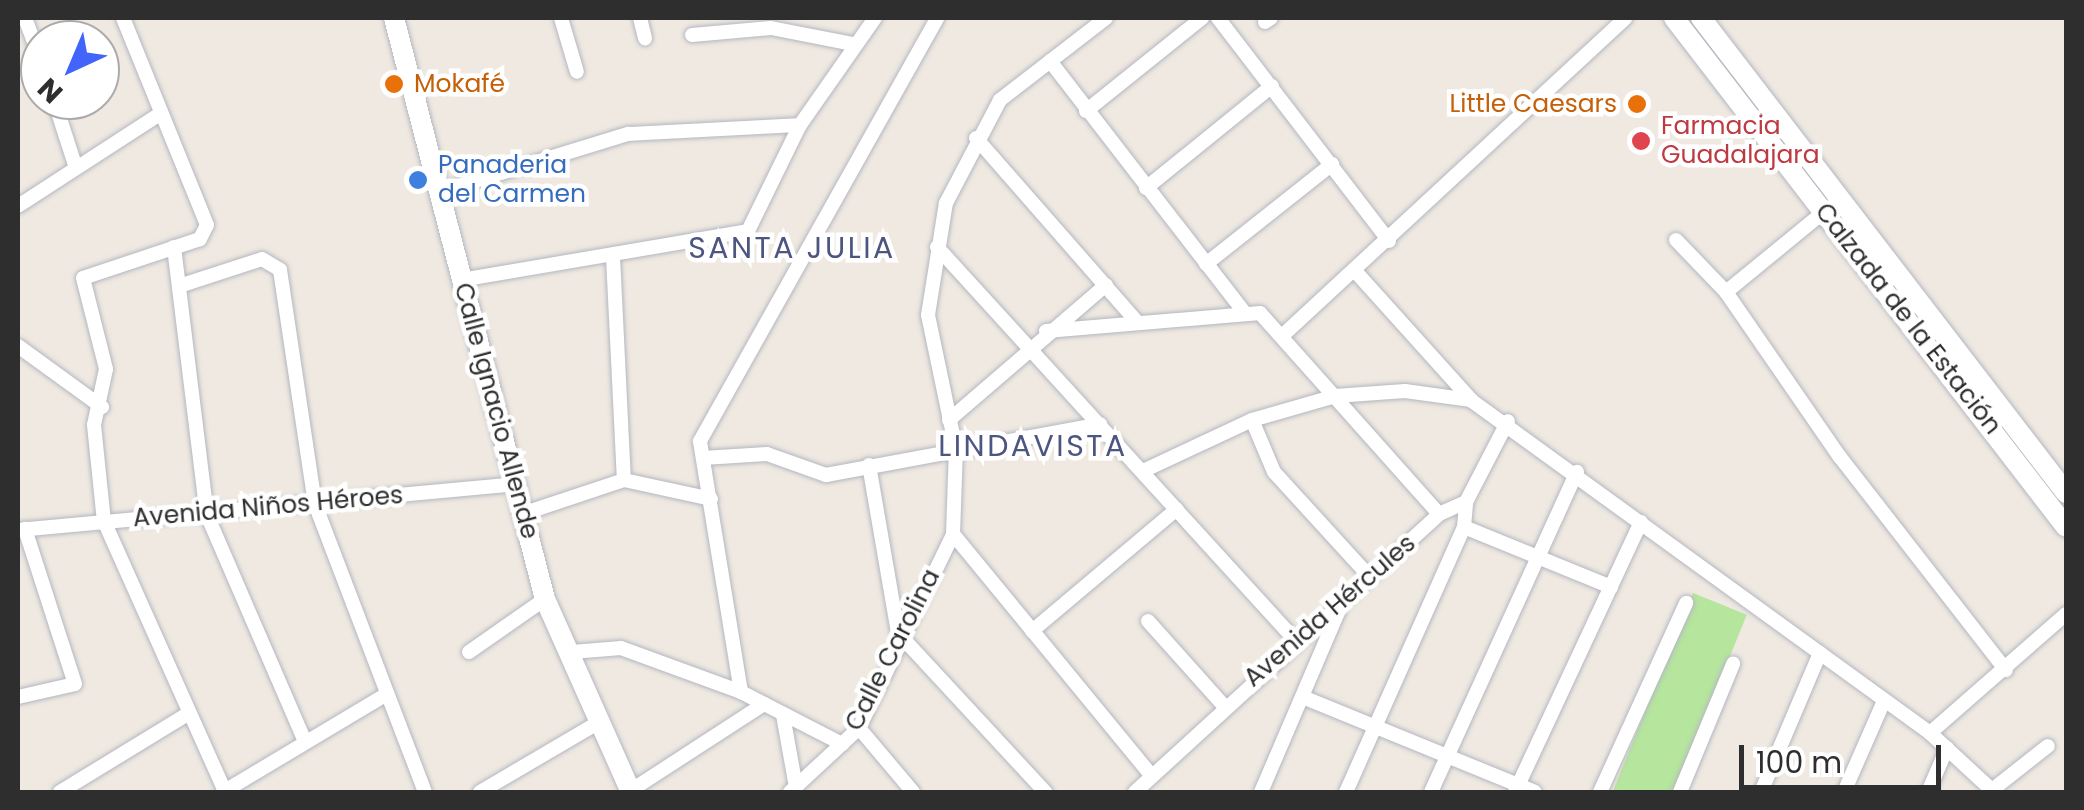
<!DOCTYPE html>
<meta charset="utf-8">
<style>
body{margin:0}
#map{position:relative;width:2084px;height:810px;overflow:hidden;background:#efe9e1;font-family:Poppins,sans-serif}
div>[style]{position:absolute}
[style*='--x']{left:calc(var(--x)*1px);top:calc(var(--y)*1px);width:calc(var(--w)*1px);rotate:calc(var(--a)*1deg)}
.green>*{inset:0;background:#b6e59e;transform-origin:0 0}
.roads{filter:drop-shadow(0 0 2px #b4b7c1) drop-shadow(0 0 2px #b4b7c1)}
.street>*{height:14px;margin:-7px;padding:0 7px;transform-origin:7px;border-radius:7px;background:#fff}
.secondary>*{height:20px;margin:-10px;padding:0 10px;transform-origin:10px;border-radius:10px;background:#fff}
.dots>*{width:28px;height:28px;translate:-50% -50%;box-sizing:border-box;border:5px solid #fff;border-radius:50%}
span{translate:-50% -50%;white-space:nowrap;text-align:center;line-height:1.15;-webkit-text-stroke:9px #fff;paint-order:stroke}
.food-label{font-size:25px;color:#c56008}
.left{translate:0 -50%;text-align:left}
.right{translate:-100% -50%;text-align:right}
.health-label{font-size:25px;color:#be3a42}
.shop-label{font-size:25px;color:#366cbe}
.street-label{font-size:25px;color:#2e2e2e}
.quarter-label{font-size:30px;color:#4d5680;letter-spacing:2.5px}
.frame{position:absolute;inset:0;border:20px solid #2e2e2e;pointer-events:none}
.north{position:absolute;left:20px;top:20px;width:100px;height:100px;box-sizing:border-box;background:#fff;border:2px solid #ababab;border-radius:50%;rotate:224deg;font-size:28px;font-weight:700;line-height:40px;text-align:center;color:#2e2e2e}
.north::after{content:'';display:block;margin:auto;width:35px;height:45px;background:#4264fb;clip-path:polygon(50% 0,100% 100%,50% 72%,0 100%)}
.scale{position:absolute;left:1739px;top:745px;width:202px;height:45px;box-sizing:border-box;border:5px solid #2e2e2e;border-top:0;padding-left:12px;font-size:30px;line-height:35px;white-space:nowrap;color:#2e2e2e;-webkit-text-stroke:8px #fff;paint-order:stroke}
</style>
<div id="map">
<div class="green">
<div style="left:1693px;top:593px;width:58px;height:216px;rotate:22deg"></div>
</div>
<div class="roads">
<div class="street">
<div style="--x:25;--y:18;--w:43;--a:69.4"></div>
<div style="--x:123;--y:18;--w:223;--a:67.9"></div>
<div style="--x:207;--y:225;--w:16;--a:117"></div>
<div style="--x:200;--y:239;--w:123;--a:161.6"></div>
<div style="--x:83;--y:278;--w:94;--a:75.8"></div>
<div style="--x:106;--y:369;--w:57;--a:102.1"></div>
<div style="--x:94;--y:425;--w:97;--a:84.1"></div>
<div style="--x:104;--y:521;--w:297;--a:65.9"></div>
<div style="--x:561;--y:18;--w:56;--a:73.5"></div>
<div style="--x:640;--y:18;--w:21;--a:76"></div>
<div style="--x:1218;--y:18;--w:281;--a:52.5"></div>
<div style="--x:1265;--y:22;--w:7;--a:-34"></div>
<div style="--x:692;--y:35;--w:79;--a:-5.1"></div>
<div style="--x:771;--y:28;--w:84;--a:11"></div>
<div style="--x:1050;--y:61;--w:317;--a:52.3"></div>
<div style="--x:54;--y:100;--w:68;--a:72.1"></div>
<div style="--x:1086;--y:111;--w:149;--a:-38.7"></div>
<div style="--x:976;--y:138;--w:246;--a:48.8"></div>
<div style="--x:1146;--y:188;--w:162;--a:-39"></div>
<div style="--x:439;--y:192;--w:198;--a:-17.1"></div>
<div style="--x:628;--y:134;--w:172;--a:-3"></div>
<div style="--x:18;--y:206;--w:167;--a:-33"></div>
<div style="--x:1676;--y:240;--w:72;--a:46.1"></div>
<div style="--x:1726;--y:292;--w:201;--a:55.4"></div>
<div style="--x:1840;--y:457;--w:270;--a:52.1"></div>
<div style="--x:174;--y:247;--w:270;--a:83"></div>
<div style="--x:207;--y:515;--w:244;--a:66.6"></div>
<div style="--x:937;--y:247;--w:533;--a:47.66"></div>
<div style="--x:613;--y:257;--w:223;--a:87.2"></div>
<div style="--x:1206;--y:264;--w:161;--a:-38.4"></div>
<div style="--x:1355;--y:271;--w:175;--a:48"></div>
<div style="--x:1472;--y:401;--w:566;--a:35.94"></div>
<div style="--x:1930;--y:733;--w:87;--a:42.7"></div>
<div style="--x:461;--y:280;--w:291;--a:-9.7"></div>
<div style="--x:748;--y:231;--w:118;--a:-63.9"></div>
<div style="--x:800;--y:125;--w:131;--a:-55"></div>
<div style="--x:179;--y:286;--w:87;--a:-18"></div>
<div style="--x:262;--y:259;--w:21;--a:31"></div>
<div style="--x:280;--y:270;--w:237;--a:81.5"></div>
<div style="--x:315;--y:504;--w:308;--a:69.1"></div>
<div style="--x:1726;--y:292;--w:128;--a:-39.3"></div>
<div style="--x:1046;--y:331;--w:215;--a:-4.8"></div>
<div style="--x:1260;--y:313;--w:269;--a:48.3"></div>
<div style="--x:1282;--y:336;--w:468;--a:-42.8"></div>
<div style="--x:18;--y:346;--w:104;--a:36"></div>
<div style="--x:949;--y:420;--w:207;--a:-40.7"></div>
<div style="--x:1252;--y:420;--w:56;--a:67.1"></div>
<div style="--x:1274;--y:472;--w:142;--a:47.6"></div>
<div style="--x:703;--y:458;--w:64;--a:-3.6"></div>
<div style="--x:767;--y:454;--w:63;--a:19.6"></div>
<div style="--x:826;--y:475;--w:279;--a:-10.5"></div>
<div style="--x:869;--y:465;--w:170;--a:80.2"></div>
<div style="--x:898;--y:633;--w:217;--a:47.2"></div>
<div style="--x:1143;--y:471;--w:120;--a:-25.1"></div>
<div style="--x:1252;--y:420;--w:86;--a:-16.1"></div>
<div style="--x:1335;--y:396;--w:70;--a:-4.1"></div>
<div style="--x:1405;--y:391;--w:67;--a:7.8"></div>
<div style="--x:525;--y:513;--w:104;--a:-18.4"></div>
<div style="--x:624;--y:480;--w:89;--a:12.3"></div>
<div style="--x:1464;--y:527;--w:159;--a:22.2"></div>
<div style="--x:18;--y:530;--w:502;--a:-5.26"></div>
<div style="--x:953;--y:534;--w:310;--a:50.6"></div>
<div style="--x:1148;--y:621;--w:113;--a:48.2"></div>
<div style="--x:1032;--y:631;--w:189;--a:-40.1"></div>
<div style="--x:469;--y:652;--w:93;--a:-34.9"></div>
<div style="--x:572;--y:652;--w:49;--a:-4.7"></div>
<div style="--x:621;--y:648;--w:128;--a:20.1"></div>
<div style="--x:741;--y:692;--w:114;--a:27.2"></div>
<div style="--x:741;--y:692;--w:254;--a:-99.3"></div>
<div style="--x:700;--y:441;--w:485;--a:-60.7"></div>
<div style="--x:18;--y:697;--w:58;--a:-12.8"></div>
<div style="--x:75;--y:684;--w:163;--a:-107.9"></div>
<div style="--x:1305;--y:698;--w:248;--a:22.2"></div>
<div style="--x:783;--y:715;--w:73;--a:79.8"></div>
<div style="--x:859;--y:728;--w:84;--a:49.8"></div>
<div style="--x:1930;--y:733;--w:181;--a:-41.2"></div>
<div style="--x:1992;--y:790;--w:71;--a:-38.2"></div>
<div style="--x:630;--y:791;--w:160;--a:-33"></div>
<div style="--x:60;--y:792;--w:150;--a:-31.4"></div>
<div style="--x:223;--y:792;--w:191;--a:-30.9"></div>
<div style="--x:480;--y:792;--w:140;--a:-30.4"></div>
<div style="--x:790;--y:792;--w:94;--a:-42.8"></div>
<div style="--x:859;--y:728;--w:216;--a:-64.1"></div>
<div style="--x:953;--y:534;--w:85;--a:-88"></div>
<div style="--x:956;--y:449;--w:137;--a:-101.8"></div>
<div style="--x:928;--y:315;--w:113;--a:-80.9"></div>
<div style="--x:946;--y:203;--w:116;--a:-62.3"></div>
<div style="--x:1000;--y:100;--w:134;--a:-37.7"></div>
<div style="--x:1135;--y:792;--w:412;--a:-42.4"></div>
<div style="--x:1439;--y:514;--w:30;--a:-24"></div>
<div style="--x:1466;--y:502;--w:91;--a:-62.6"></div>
<div style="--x:1261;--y:792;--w:203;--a:-66.8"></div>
<div style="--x:1346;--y:792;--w:290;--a:-66"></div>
<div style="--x:1464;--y:527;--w:25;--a:-85"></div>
<div style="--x:1431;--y:792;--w:352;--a:-65.5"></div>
<div style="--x:1515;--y:792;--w:298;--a:-65"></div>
<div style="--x:1600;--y:792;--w:208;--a:-65.5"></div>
<div style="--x:1680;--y:792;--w:139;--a:-67.5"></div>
<div style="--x:1761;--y:792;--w:151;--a:-67"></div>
<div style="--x:1844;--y:792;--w:99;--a:-66.3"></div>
<div style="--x:1928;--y:792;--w:48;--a:-66.6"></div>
</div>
<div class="secondary">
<div style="--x:394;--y:18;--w:600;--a:75.43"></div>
<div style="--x:545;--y:599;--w:211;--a:66"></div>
<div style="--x:1674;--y:18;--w:642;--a:52.4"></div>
<div style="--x:1701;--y:18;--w:599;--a:52.46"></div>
</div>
</div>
<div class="dots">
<div style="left:394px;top:84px;background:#e8710a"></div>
<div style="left:1637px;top:104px;background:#e8710a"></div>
<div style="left:1641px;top:141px;background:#e0444e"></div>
<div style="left:418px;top:180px;background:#3f7fe0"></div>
</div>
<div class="food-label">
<span class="left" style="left:414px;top:84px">Mokafé</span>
<span class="right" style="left:1617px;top:104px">Little Caesars</span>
</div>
<div class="health-label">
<span class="left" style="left:1661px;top:141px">Farmacia<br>Guadalajara</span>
</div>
<div class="shop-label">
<span class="left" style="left:438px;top:180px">Panaderia<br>del Carmen</span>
</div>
<div class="street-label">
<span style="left:1908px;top:319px;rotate:52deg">Calzada de la Estación</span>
<span style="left:496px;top:411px;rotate:75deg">Calle Ignacio Allende</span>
<span style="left:268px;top:507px;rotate:-5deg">Avenida Niños Héroes</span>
<span style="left:1330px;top:611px;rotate:-41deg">Avenida Hércules</span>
<span style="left:893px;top:650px;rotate:-63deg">Calle Carolina</span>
</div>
<div class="quarter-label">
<span style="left:792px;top:248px">SANTA JULIA</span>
<span style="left:1033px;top:446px">LINDAVISTA</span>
</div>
<div class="frame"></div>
<div class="north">N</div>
<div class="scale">100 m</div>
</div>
